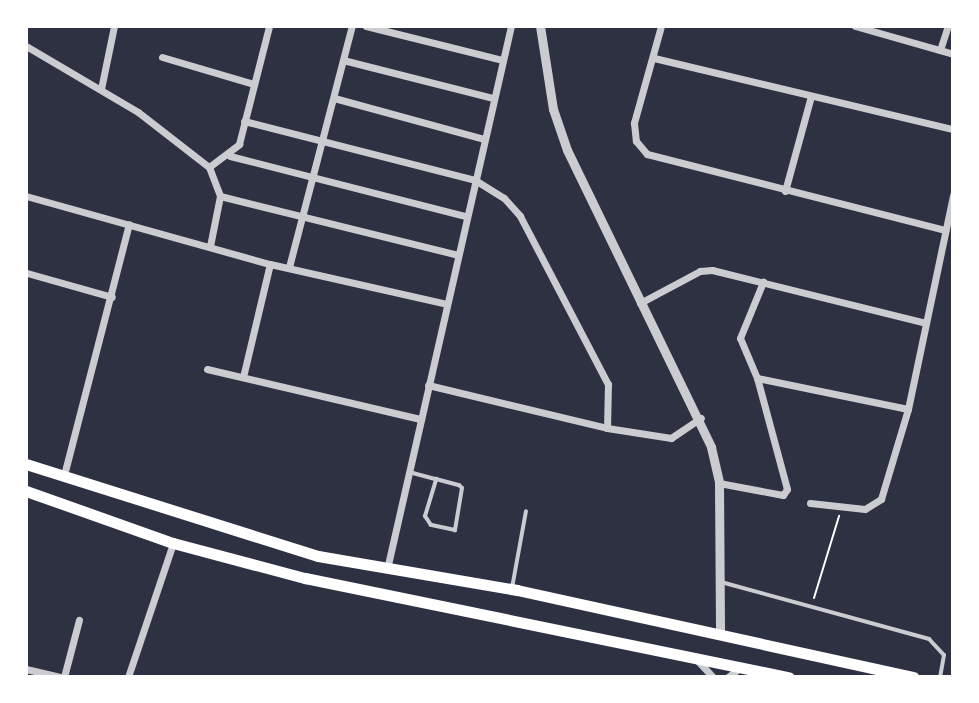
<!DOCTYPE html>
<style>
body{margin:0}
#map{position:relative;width:979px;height:703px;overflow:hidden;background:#2d3142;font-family:"Libre Baskerville",serif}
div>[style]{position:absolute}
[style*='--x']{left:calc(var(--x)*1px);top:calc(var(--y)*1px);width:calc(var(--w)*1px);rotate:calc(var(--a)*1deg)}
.path>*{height:2px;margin:-1px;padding:0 1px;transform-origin:1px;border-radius:1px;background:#fff}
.service>*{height:4px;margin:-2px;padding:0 2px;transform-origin:2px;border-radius:2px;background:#caccd0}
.minor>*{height:7px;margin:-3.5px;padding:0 3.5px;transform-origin:3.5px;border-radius:3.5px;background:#caccd0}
.tertiary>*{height:9px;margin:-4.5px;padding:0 4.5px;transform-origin:4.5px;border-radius:4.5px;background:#caccd0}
.primary>*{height:11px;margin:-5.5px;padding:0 5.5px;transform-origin:5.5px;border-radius:5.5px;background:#fff}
span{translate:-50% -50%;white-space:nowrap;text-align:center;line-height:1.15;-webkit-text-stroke:8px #fff;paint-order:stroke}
.frame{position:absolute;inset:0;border:28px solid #fff;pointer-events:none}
</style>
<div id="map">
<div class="path">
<div style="--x:814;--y:598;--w:86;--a:-73"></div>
</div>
<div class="service">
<div style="--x:409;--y:472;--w:28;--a:15"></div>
<div style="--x:436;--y:479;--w:24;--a:15"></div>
<div style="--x:459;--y:485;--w:4;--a:45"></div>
<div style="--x:462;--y:488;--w:43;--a:99.5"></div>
<div style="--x:455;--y:530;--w:25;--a:-168"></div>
<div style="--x:431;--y:525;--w:11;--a:-124"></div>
<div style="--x:425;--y:516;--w:39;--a:-73"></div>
<div style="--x:721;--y:582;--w:216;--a:15.3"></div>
<div style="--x:929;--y:639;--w:22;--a:47"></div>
<div style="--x:944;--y:655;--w:22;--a:100"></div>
<div style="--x:512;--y:588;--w:78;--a:-79.7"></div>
</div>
<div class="minor">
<div style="--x:366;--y:26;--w:140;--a:14"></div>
<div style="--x:661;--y:26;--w:101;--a:105.6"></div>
<div style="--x:634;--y:123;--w:18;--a:84"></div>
<div style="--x:636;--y:141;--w:17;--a:50"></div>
<div style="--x:647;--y:154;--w:308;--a:14.3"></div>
<div style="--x:855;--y:26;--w:102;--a:15.9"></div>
<div style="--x:26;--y:46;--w:130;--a:30.5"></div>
<div style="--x:138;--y:112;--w:90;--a:37.8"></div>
<div style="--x:209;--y:167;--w:31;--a:69"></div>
<div style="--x:220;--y:196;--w:51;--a:101.3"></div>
<div style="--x:940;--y:50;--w:25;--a:-72"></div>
<div style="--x:162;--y:57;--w:96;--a:16.4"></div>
<div style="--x:654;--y:58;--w:307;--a:13.4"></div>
<div style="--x:343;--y:60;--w:155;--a:14.2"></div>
<div style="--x:101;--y:89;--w:64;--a:-78.3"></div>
<div style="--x:334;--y:98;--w:156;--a:15.3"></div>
<div style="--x:244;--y:121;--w:238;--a:14.3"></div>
<div style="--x:475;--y:180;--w:34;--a:32"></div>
<div style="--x:504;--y:198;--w:24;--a:48"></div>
<div style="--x:520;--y:216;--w:190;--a:62.4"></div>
<div style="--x:608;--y:384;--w:44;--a:91.3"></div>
<div style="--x:230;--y:156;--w:244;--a:14.3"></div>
<div style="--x:209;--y:167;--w:38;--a:-37"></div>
<div style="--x:239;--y:144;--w:122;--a:-75.7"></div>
<div style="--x:785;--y:191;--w:98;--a:-74.7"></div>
<div style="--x:26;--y:196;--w:253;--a:15.6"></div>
<div style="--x:270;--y:264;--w:181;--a:12.7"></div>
<div style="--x:220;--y:196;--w:245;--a:13.9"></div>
<div style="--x:289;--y:267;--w:249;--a:-75.4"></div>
<div style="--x:27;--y:273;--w:88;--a:15.8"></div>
<div style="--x:640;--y:303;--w:68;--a:-28.1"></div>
<div style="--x:700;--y:271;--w:12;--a:-5"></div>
<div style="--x:712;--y:270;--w:220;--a:13.9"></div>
<div style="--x:207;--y:369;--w:220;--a:13.2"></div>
<div style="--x:243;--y:377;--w:116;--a:-76.6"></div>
<div style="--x:757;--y:378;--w:154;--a:11.6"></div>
<div style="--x:428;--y:385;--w:184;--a:13.5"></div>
<div style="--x:607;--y:428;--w:65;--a:8.9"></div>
<div style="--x:671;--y:438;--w:36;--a:-34"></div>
<div style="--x:64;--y:475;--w:259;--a:-75.5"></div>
<div style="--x:719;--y:483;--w:65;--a:10.6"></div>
<div style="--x:783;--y:495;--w:7;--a:-56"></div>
<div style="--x:787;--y:489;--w:115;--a:-105.1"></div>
<div style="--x:757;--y:378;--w:43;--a:-113"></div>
<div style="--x:740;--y:338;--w:61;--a:-67.7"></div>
<div style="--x:810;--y:503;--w:55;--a:6.2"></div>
<div style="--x:865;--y:509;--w:19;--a:-32"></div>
<div style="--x:881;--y:499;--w:94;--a:-73.3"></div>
<div style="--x:908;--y:409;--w:219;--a:-78.1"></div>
<div style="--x:387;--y:569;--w:557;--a:-77.14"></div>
<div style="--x:697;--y:660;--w:23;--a:47"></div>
<div style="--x:26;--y:669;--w:35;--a:13"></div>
<div style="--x:64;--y:677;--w:59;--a:-75.3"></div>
<div style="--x:128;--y:677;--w:141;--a:-71.4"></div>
<div style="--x:728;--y:677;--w:18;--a:-38"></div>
</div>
<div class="tertiary">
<div style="--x:540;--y:26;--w:84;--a:81.1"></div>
<div style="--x:553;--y:109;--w:43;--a:71.1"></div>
<div style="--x:567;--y:150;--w:330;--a:64.1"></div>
<div style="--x:711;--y:447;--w:37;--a:77"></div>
<div style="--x:719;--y:483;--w:151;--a:89.6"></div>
</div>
<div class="primary">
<div style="--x:26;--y:464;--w:306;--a:17.5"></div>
<div style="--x:318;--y:556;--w:202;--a:9.7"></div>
<div style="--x:517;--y:590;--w:406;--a:12.4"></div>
<div style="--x:26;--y:491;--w:156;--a:19.5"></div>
<div style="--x:173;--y:543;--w:137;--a:14.9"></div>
<div style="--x:305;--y:578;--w:494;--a:11.6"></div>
</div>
<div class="frame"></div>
</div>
